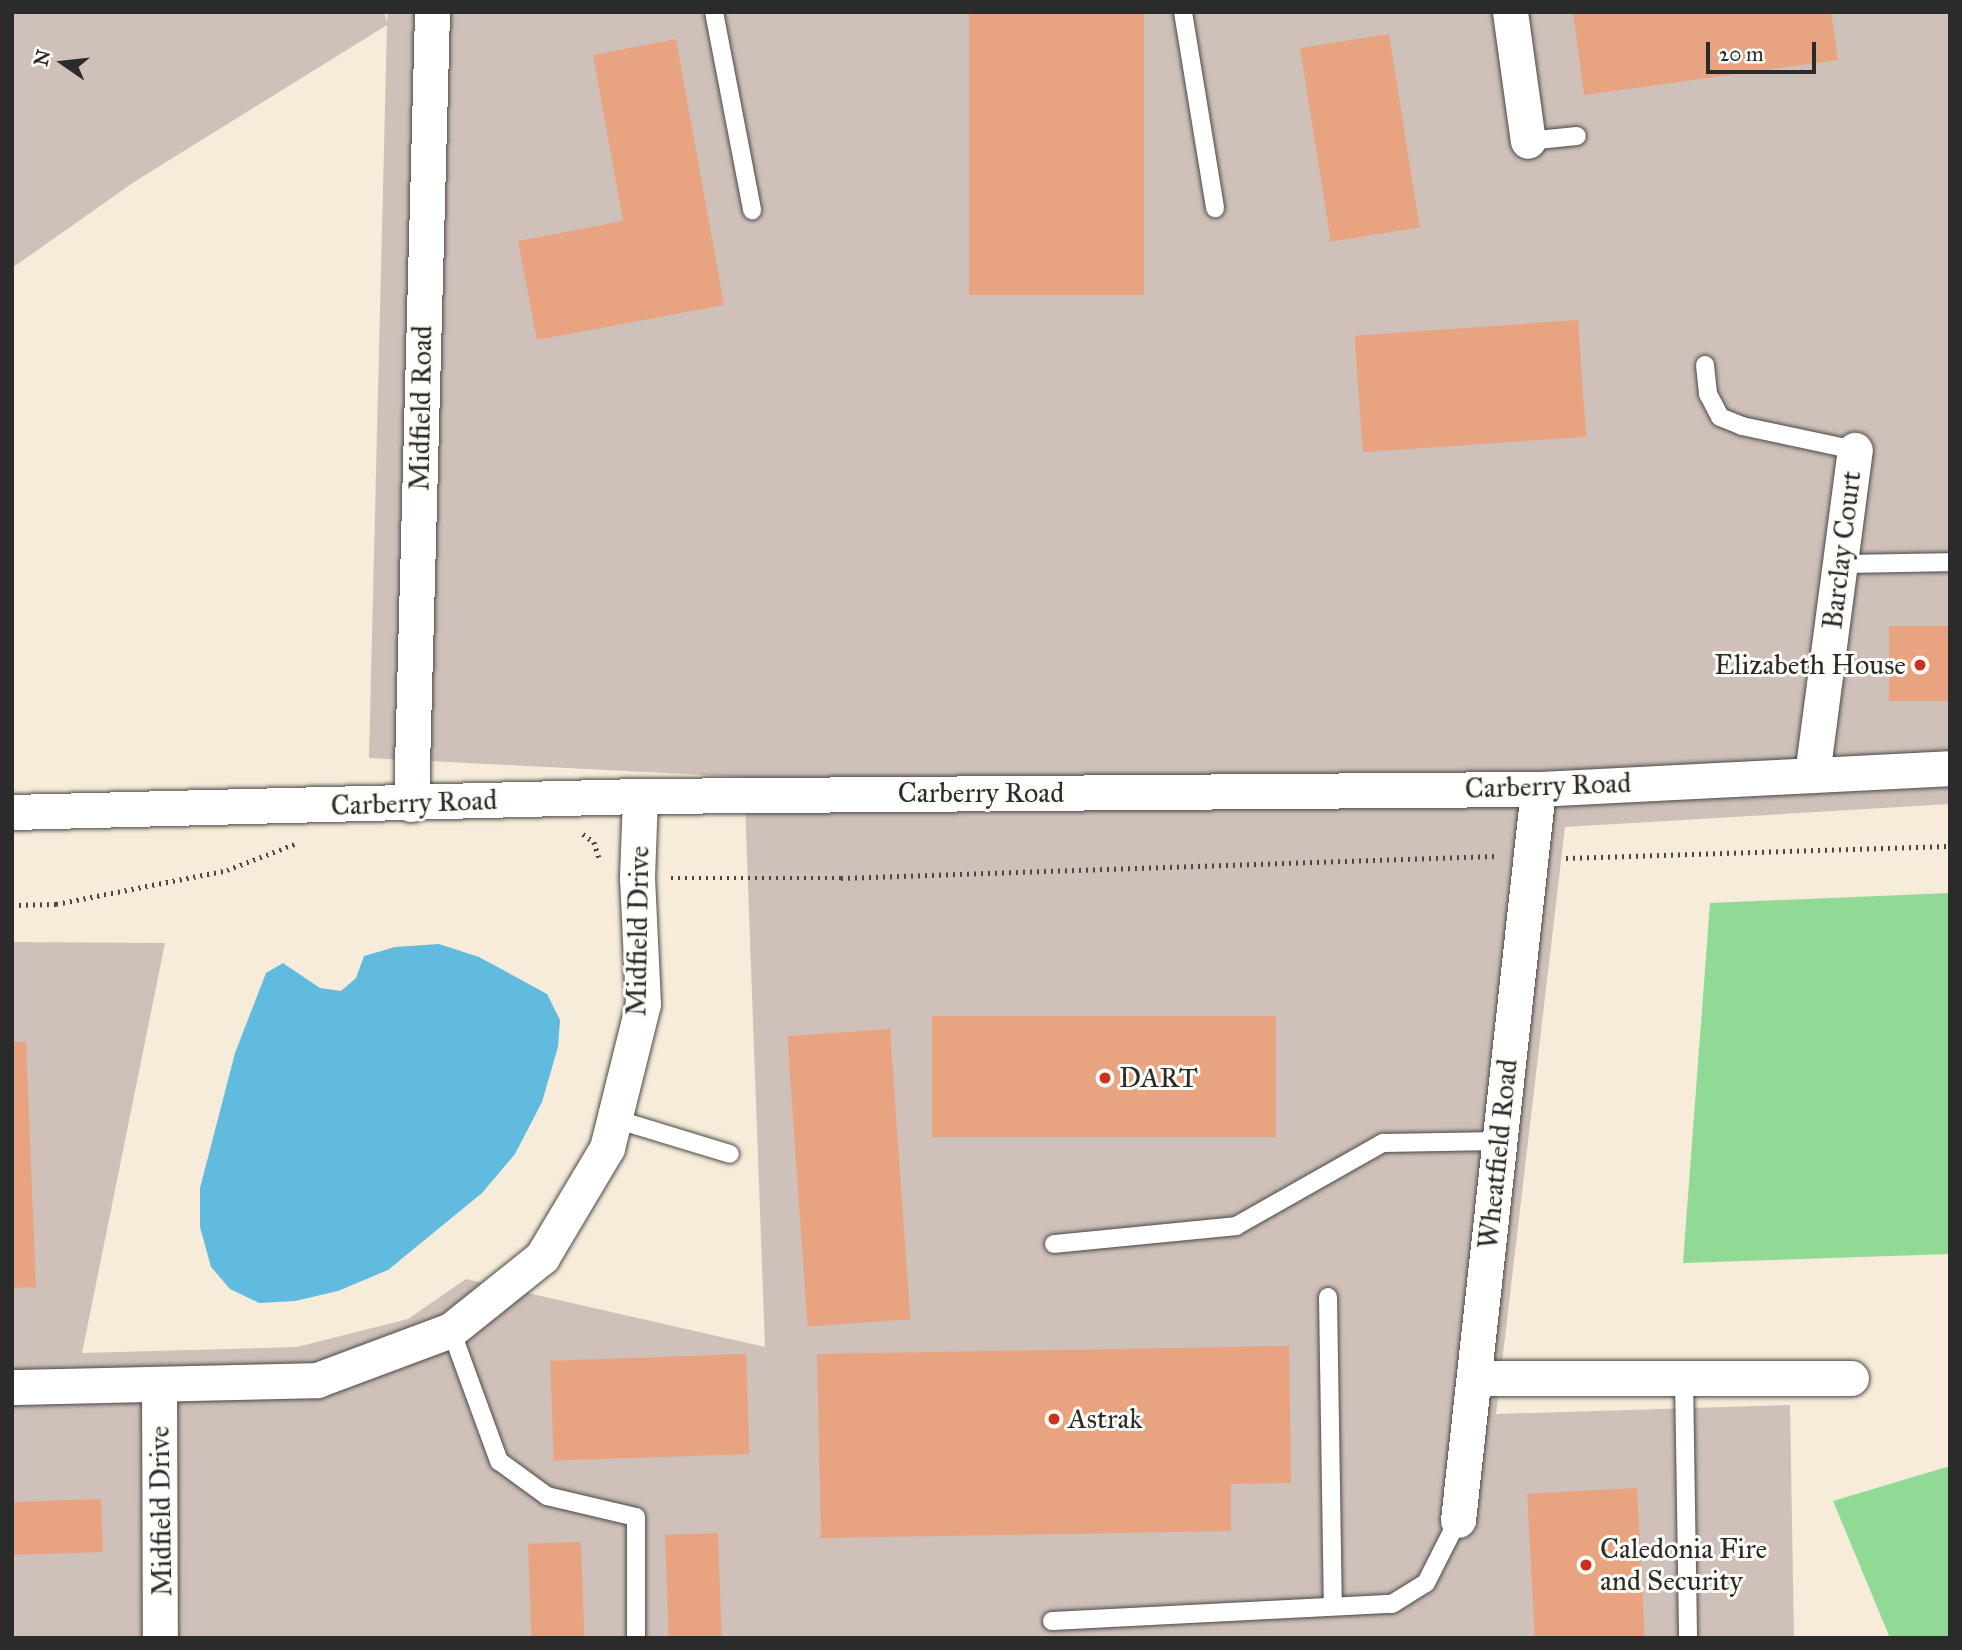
<!DOCTYPE html>
<style>
body{margin:0}
#map{position:relative;width:1962px;height:1650px;overflow:hidden;background:#f6ecd9;font-family:"IM FELL Great Primer",serif}
div>[style]{position:absolute}
[style*='--x']{left:calc(var(--x)*1px);top:calc(var(--y)*1px);width:calc(var(--w)*1px);rotate:calc(var(--a)*1deg)}
.industrial>*{inset:0;background:#cfc0ba}
.green>*{inset:0;background:#91da96}
.water>*{inset:0;background:#61bbde}
.building>*{inset:0;background:#e8a480;transform-origin:0 0}
.path>*{height:4.5px;margin-top:-2.25px;transform-origin:0;background:repeating-linear-gradient(90deg,#494845 0 2px,transparent 0 7px)}
.roads{filter:drop-shadow(0 0 2px #494845) drop-shadow(0 0 2px #494845)}
.service>*{height:18px;margin:-9px;padding:0 9px;transform-origin:9px;border-radius:9px;background:#fff}
.minor>*{height:35px;margin:-17.5px;padding:0 17.5px;transform-origin:17.5px;border-radius:17.5px;background:#fff}
.dots>*{width:19px;height:19px;translate:-50% -50%;box-sizing:border-box;border:4px solid #fdfcf7;border-radius:50%}
span{translate:-50% -50%;white-space:nowrap;text-align:center;line-height:1.15;-webkit-text-stroke:6px #fdfcf7;paint-order:stroke}
.street-label{font-size:28px;color:#2b2b2b}
.poi-label{font-size:28px;color:#2b2b2b}
.right{translate:-100% -50%;text-align:right}
.left{translate:0 -50%;text-align:left}
.frame{position:absolute;inset:0;border:14px solid #2b2b2b;pointer-events:none}
.north{position:absolute;left:28px;top:28px;width:70px;height:70px;-webkit-text-stroke:5px #fdfcf7;paint-order:stroke;rotate:284deg;font-size:19px;font-weight:700;line-height:28px;text-align:center;color:#2b2b2b}
.north::after{content:'';display:block;margin:auto;width:24px;height:32px;background:#2b2b2b;clip-path:polygon(50% 0,100% 100%,50% 72%,0 100%)}
.scale{position:absolute;left:1706px;top:42px;width:110px;height:32px;box-sizing:border-box;border:4px solid #2b2b2b;border-top:0;padding-left:9px;font-size:21px;line-height:24px;white-space:nowrap;color:#2b2b2b;-webkit-text-stroke:5px #fdfcf7;paint-order:stroke}
</style>
<div id="map">
<div class="industrial">
<div style="clip-path:polygon(12px 12px,384px 12px,387px 22px,388px 12px,1950px 12px,1950px 804px,1565px 827px,1496px 1414px,1790px 1405px,1794px 1638px,12px 1638px,12px 942px,165px 943px,82px 1353px,297px 1347px,408px 1319px,466px 1279px,765px 1347px,744px 777px,369px 758px,387px 25px,134px 182px,12px 268px)"></div>
</div>
<div class="green">
<div style="clip-path:polygon(1950px 893px,1950px 1254px,1683px 1263px,1710px 903px)"></div>
<div style="clip-path:polygon(1950px 1466px,1950px 1638px,1890px 1638px,1833px 1501px)"></div>
</div>
<div class="water">
<div style="clip-path:polygon(439px 944px,479px 957px,547px 994px,560px 1020px,558px 1047px,542px 1102px,515px 1154px,482px 1193px,388px 1270px,338px 1291px,295px 1301px,259px 1303px,230px 1289px,211px 1267px,200px 1227px,200px 1188px,235px 1053px,266px 973px,283px 963px,320px 988px,341px 991px,356px 978px,364px 956px,395px 947px)"></div>
</div>
<div class="building">
<div style="left:969px;top:12px;width:175px;height:283px"></div>
<div style="clip-path:polygon(1573px 12px,1831px 12px,1838px 60px,1584px 95px)"></div>
<div style="left:1389px;top:34px;width:196px;height:90px;rotate:81deg"></div>
<div style="clip-path:polygon(676px 39px,724px 305px,537px 340px,518px 241px,623px 221px,593px 55px)"></div>
<div style="left:1578px;top:320px;width:117px;height:224px;rotate:86deg"></div>
<div style="left:1950px;top:626px;width:75px;height:61px;rotate:90deg"></div>
<div style="left:1276px;top:1016px;width:121px;height:344px;rotate:90deg"></div>
<div style="left:890px;top:1029px;width:291px;height:103px;rotate:86deg"></div>
<div style="clip-path:polygon(12px 1042px,26px 1042px,36px 1287px,12px 1288px)"></div>
<div style="clip-path:polygon(1289px 1346px,1291px 1483px,1231px 1484px,1231px 1531px,821px 1538px,817px 1354px)"></div>
<div style="left:746px;top:1354px;width:100px;height:196px;rotate:88deg"></div>
<div style="left:1637px;top:1488px;width:150px;height:110px;rotate:87deg"></div>
<div style="left:101px;top:1499px;width:53px;height:89px;rotate:88deg"></div>
<div style="left:718px;top:1533px;width:105px;height:53px;rotate:88deg"></div>
<div style="left:581px;top:1542px;width:96px;height:53px;rotate:88deg"></div>
</div>
<div class="path">
<div style="--x:583;--y:834;--w:14;--a:36"></div>
<div style="--x:594;--y:842;--w:20;--a:72"></div>
<div style="--x:1566;--y:858;--w:384;--a:-1.8"></div>
<div style="--x:671;--y:878;--w:170;--a:0"></div>
<div style="--x:841;--y:878;--w:654;--a:-1.93"></div>
<div style="--x:12;--y:905;--w:44;--a:-1.3"></div>
<div style="--x:56;--y:904;--w:174;--a:-11.2"></div>
<div style="--x:227;--y:870;--w:75;--a:-21.1"></div>
</div>
<div class="roads">
<div class="service">
<div style="--x:714;--y:12;--w:202;--a:79.1"></div>
<div style="--x:1183;--y:12;--w:199;--a:80.7"></div>
<div style="--x:1528;--y:141;--w:49;--a:-5.8"></div>
<div style="--x:1705;--y:365;--w:29;--a:84"></div>
<div style="--x:1708;--y:394;--w:26;--a:62"></div>
<div style="--x:1720;--y:417;--w:24;--a:22"></div>
<div style="--x:1742;--y:426;--w:116;--a:12"></div>
<div style="--x:1840;--y:564;--w:110;--a:-1"></div>
<div style="--x:615;--y:1119;--w:120;--a:16.9"></div>
<div style="--x:1054;--y:1244;--w:183;--a:-5.6"></div>
<div style="--x:1236;--y:1226;--w:169;--a:-29.5"></div>
<div style="--x:1383;--y:1143;--w:117;--a:-1"></div>
<div style="--x:1328;--y:1297;--w:308;--a:89.1"></div>
<div style="--x:451;--y:1330;--w:140;--a:69.9"></div>
<div style="--x:499;--y:1461;--w:59;--a:36.1"></div>
<div style="--x:547;--y:1496;--w:91;--a:13.3"></div>
<div style="--x:636;--y:1517;--w:121;--a:90"></div>
<div style="--x:1684;--y:1378;--w:260;--a:89.1"></div>
<div style="--x:1052;--y:1621;--w:340;--a:-2.9"></div>
<div style="--x:1392;--y:1604;--w:40;--a:-32"></div>
<div style="--x:1426;--y:1583;--w:71;--a:-63.1"></div>
</div>
<div class="minor">
<div style="--x:1510;--y:12;--w:130;--a:82.1"></div>
<div style="--x:1812;--y:775;--w:328;--a:-82.5"></div>
<div style="--x:411;--y:804;--w:792;--a:-88.48"></div>
<div style="--x:12;--y:812;--w:628;--a:-1.46"></div>
<div style="--x:640;--y:796;--w:898;--a:-0.45"></div>
<div style="--x:1538;--y:789;--w:413;--a:-2.9"></div>
<div style="--x:1474;--y:1378;--w:377;--a:0"></div>
<div style="--x:159;--y:1384;--w:254;--a:89.8"></div>
<div style="--x:12;--y:1387;--w:305;--a:-1.3"></div>
<div style="--x:317;--y:1380;--w:143;--a:-20.5"></div>
<div style="--x:451;--y:1330;--w:117;--a:-38.7"></div>
<div style="--x:542;--y:1257;--w:127;--a:-59.2"></div>
<div style="--x:607;--y:1148;--w:148;--a:-76"></div>
<div style="--x:643;--y:1004;--w:126;--a:-92.7"></div>
<div style="--x:637;--y:878;--w:82;--a:-87.9"></div>
<div style="--x:1458;--y:1520;--w:735;--a:-83.75"></div>
</div>
</div>
<div class="dots">
<div style="left:1920px;top:665px;background:#c8321e"></div>
<div style="left:1105px;top:1078px;background:#c8321e"></div>
<div style="left:1054px;top:1419px;background:#c8321e"></div>
<div style="left:1586px;top:1565px;background:#c8321e"></div>
</div>
<div class="street-label">
<span style="left:421px;top:408px;rotate:-89deg">Midfield Road</span>
<span style="left:1842px;top:550px;rotate:-83deg">Barclay Court</span>
<span style="left:1548px;top:786px;rotate:-2deg">Carberry Road</span>
<span style="left:981px;top:793px">Carberry Road</span>
<span style="left:414px;top:803px;rotate:-2deg">Carberry Road</span>
<span style="left:638px;top:931px;rotate:-89deg">Midfield Drive</span>
<span style="left:1498px;top:1154px;rotate:-84deg">Wheatfield Road</span>
<span style="left:161px;top:1511px;rotate:-91deg">Midfield Drive</span>
</div>
<div class="poi-label">
<span class="right" style="left:1906px;top:665px">Elizabeth House</span>
<span class="left" style="left:1119px;top:1078px">DART</span>
<span class="left" style="left:1068px;top:1419px">Astrak</span>
<span class="left" style="left:1600px;top:1565px">Caledonia Fire<br>and Security</span>
</div>
<div class="frame"></div>
<div class="north">N</div>
<div class="scale">20 m</div>
</div>
